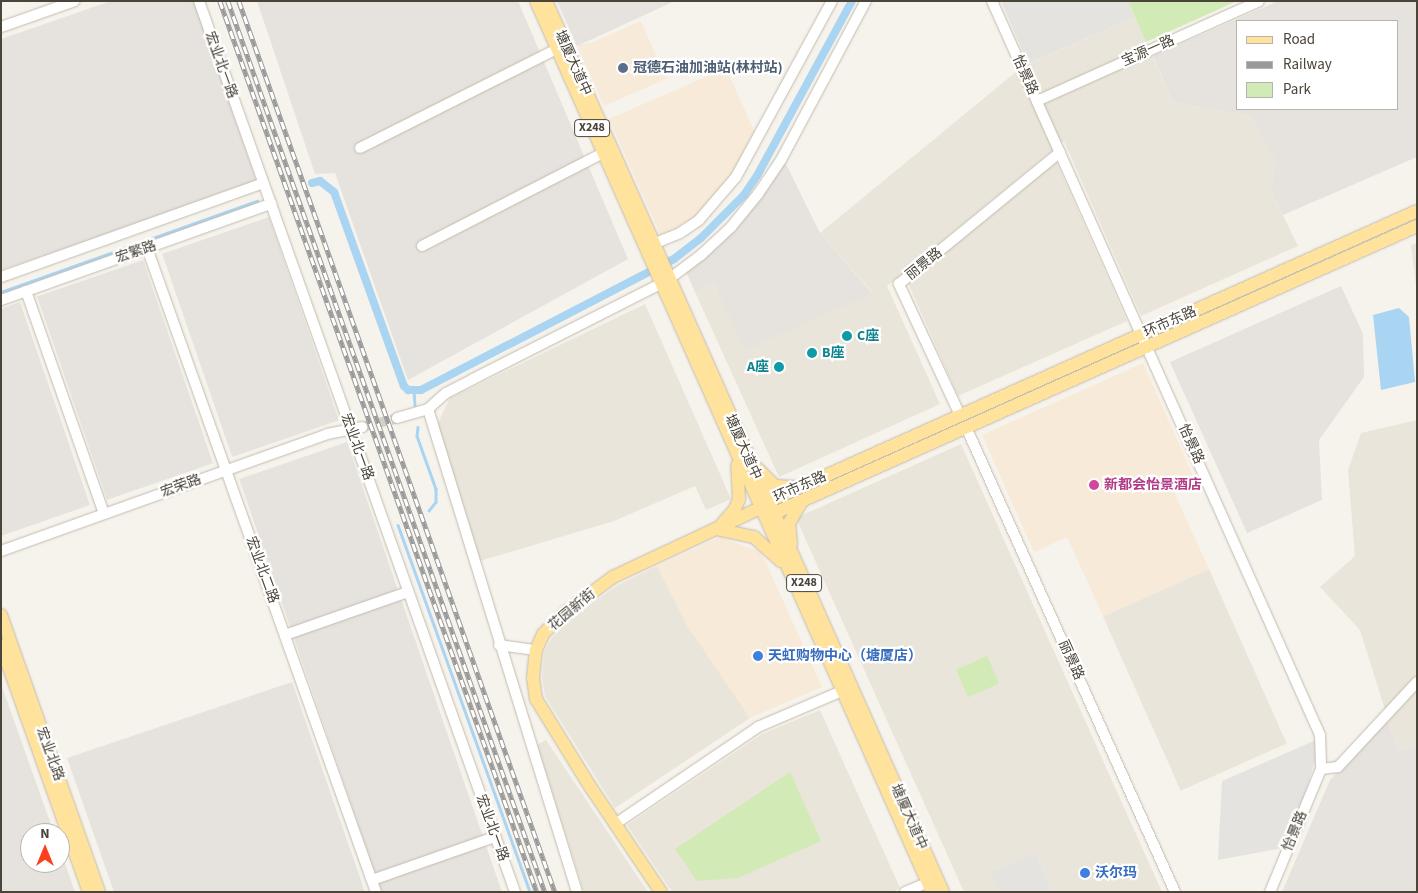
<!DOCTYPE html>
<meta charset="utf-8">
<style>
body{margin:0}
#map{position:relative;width:1418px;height:893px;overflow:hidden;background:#f6f3ec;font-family:"Source Sans 3","Noto Sans SC",sans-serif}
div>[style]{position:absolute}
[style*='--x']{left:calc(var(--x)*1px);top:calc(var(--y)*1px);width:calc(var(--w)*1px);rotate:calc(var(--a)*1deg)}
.residential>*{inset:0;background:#eae5da;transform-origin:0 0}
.commercial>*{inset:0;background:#f7ead8}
.industrial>*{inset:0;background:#e6e2dd;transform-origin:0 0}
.green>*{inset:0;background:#d2eab5;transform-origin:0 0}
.parking>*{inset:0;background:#e5e3e0}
.water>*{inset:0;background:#a9d4f2}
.stream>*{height:2.5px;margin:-1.25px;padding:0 1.25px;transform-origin:1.25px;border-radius:1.25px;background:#a9d4f2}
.canal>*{height:8px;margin:-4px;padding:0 4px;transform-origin:4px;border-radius:4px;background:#a9d4f2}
.minor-tunnel>*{height:10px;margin-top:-5px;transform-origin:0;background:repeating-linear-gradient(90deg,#d4d0c8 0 10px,transparent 0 15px)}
.roads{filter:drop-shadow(0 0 1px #c2bbae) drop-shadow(0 0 1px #c2bbae)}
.minor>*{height:10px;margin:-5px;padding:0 5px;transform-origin:5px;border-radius:5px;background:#fff}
.major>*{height:12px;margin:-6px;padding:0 6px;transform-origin:6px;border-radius:6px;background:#ffe39c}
.rail>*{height:4.5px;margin-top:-2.25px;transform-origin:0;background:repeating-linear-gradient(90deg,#fff 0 8px,#9a9a9a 0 16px);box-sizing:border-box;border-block:1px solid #9a9a9a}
.dots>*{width:14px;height:14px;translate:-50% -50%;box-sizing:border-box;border:2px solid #fff;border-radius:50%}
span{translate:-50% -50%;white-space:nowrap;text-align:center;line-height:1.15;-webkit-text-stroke:4.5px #fff;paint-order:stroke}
.shield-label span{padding:1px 4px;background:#fff;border:1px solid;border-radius:4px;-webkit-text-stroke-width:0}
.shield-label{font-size:12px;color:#4b4439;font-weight:700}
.street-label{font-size:14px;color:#4b4439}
.service-label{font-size:14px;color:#4e5e75;font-weight:700}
.left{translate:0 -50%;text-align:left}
.culture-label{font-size:14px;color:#0d838f;font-weight:700}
.right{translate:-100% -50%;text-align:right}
.hotel-label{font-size:14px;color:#b23c85;font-weight:700}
.shop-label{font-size:14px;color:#366cbe;font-weight:700}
.frame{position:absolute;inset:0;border:2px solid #4b4439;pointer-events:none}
.legend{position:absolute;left:1236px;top:20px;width:162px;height:90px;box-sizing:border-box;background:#fff;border:1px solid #b7b4b0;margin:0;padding:6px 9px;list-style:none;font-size:15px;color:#4b4439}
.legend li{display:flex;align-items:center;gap:10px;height:25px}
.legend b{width:25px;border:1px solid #b7b4b0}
.north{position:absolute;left:20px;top:823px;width:50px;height:50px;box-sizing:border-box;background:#fff;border:1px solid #b7b4b0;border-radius:50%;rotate:0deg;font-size:14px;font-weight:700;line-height:20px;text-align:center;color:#4b4439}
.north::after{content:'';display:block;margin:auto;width:18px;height:22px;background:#fc3f1d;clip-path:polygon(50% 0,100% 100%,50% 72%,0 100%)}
</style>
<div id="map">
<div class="residential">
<div style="clip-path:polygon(1135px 17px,1173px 102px,1250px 116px,1275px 161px,1271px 191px,1298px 246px,1141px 316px,1064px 141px,887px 286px,940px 404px,779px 477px,695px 292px,714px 283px,872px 292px,820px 233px,1022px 67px)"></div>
<div style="clip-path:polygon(1056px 161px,1127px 321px,958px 396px,908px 283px)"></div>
<div style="clip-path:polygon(1417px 243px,1417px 295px,1411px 245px)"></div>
<div style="clip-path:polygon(645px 304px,731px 499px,706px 510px,695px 486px,614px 521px,480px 561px,437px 425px,450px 398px)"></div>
<div style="clip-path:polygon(1417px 420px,1417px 745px,1398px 751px,1360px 630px,1320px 587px,1355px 556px,1348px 470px,1361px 433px)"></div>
<div style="clip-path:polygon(961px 444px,1162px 892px,1053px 892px,1035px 852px,990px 872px,999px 892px,964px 892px,796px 518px)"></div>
<div style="clip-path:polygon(657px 566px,687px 625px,750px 718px,615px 808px,545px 696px,542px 677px,544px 652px,551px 639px,572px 617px,618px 585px)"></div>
<div style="left:1209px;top:569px;width:191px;height:116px;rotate:66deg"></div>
<div style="clip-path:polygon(820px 710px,900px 888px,893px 892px,672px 892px,627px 825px,762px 734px)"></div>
<div style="clip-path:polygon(546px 740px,648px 892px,584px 892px,537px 745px)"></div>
</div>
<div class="commercial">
<div style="clip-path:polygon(641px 21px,666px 79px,604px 106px,577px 45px,591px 43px)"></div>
<div style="clip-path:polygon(726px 68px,756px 135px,732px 175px,696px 216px,661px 236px,609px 119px)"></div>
<div style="clip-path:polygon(1143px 363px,1195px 480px,1173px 490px,1209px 569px,1103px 616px,1067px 537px,1034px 552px,982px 435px)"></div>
<div style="clip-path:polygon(720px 537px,761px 552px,822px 687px,750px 718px,687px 625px,657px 566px)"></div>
</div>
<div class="industrial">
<div style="clip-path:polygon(111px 1px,194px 1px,257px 183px,1px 270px,1px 39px)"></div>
<div style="clip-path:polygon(257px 1px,518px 1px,628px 259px,408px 380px,335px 173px,315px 174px)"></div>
<div style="clip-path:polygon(557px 1px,675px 1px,577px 46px)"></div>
<div style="clip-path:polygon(evenodd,1278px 1px,1417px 1px,1417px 157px,1283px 215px,1271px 191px,1275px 161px,1250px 116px,1173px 102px,1153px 56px,1278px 1px,1237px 21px,1397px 21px,1397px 109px,1237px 109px,1237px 21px)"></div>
<div style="clip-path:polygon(785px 162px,820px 233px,872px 293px,745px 350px,714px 283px,695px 292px,686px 272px)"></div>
<div style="left:269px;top:217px;width:215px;height:113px;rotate:71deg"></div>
<div style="left:143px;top:260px;width:215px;height:112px;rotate:71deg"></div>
<div style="clip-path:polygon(1341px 286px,1363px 334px,1364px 377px,1319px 440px,1322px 500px,1247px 533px,1170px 362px)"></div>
<div style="clip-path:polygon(20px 302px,90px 505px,1px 536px,1px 309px)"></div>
<div style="left:347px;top:442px;width:476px;height:114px;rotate:71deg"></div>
<div style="clip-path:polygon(292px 682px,365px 892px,114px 892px,67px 758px)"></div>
<div style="clip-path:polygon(1px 684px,54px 833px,30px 833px,30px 863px,60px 863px,60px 849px,75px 892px,1px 892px)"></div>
<div style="clip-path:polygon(1388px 720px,1398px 751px,1417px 745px,1417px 892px,1282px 892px,1330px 780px)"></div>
</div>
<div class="green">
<div style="clip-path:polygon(1128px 1px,1237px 1px,1146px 42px)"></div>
<div style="left:987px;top:656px;width:30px;height:34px;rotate:66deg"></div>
<div style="clip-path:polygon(790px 772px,821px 841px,738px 878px,697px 881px,675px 849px)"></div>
</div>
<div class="parking">
<div style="clip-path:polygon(1001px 1px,1128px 1px,1135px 17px,1028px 64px)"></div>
<div style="clip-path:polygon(1316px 740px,1316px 757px,1306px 791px,1283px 848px,1218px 860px,1222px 781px)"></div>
<div style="clip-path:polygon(1035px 852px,1053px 892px,999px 892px,990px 872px)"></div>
</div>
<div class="water">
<div style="clip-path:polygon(1399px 308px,1409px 317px,1415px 382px,1381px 390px,1373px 315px)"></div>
</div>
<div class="stream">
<div style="--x:1;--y:292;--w:272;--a:-19.6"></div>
<div style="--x:414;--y:391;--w:14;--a:86"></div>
<div style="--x:418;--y:427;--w:9;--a:96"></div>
<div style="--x:417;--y:436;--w:56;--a:70.3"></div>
<div style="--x:436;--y:489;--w:13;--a:90"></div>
<div style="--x:436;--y:502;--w:11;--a:128"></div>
<div style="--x:398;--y:525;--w:390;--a:70.2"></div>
</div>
<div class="canal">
<div style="--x:312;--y:183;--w:8;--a:-14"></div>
<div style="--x:320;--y:181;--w:18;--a:38"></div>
<div style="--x:334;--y:192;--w:206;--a:70.2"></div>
<div style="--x:404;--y:386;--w:6;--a:45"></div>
<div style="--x:408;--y:390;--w:13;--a:0"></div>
<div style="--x:421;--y:390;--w:285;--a:-27.4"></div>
<div style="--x:674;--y:259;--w:34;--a:-38"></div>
<div style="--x:701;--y:238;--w:61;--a:-45"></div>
<div style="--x:744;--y:195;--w:25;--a:-56"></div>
<div style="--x:758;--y:174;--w:197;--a:-61.5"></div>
</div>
<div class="minor-tunnel">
<div style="--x:362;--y:427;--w:36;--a:-14"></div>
</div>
<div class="roads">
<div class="minor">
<div style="--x:199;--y:1;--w:945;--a:70.47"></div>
<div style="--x:992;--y:1;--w:804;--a:65.92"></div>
<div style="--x:1320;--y:735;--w:34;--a:88"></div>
<div style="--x:1321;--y:769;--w:133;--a:112.5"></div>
<div style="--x:1;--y:27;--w:78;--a:-19.4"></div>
<div style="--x:1037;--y:101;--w:243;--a:-24.2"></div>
<div style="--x:360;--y:148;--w:220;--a:-26.7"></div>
<div style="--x:653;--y:244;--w:29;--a:-22"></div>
<div style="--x:680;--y:233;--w:23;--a:-34"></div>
<div style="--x:699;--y:220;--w:57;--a:-49.3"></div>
<div style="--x:736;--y:177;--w:200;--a:-61.4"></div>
<div style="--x:422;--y:246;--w:203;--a:-27.2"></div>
<div style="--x:147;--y:248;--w:684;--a:70.43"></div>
<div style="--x:1;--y:277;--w:278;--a:-19.7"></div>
<div style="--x:669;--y:279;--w:40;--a:-37"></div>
<div style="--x:701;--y:255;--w:41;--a:-43"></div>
<div style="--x:731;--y:227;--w:43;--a:-50.7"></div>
<div style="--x:758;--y:194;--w:41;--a:-55.9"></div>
<div style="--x:781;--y:160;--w:180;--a:-61.9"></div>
<div style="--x:26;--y:291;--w:236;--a:70.7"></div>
<div style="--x:1;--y:300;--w:287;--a:-19.6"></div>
<div style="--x:428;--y:409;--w:505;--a:72.86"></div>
<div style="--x:960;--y:415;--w:145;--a:-115"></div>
<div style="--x:899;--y:284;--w:208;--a:-39.3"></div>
<div style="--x:397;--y:418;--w:32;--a:-16"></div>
<div style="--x:428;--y:409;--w:24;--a:-42"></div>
<div style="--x:446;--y:393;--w:30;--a:-27"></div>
<div style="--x:473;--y:379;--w:210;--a:-26.9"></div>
<div style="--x:966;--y:427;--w:510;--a:65.8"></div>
<div style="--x:1;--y:551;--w:346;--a:-19.7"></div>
<div style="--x:327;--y:434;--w:36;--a:-11"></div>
<div style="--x:285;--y:635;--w:130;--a:-19.3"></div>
<div style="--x:499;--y:645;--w:37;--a:8"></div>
<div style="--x:1321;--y:769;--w:17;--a:-7"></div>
<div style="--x:1338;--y:767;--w:116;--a:-47.1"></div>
<div style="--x:615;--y:824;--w:173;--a:-34.1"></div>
<div style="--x:758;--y:727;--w:91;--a:-23.2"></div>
<div style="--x:372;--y:880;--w:130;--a:-19.3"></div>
<div style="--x:905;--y:892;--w:25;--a:-23"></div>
</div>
<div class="major">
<div style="--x:536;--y:1;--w:975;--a:66.04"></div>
<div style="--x:546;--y:1;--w:975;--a:65.98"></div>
<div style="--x:758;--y:469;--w:24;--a:45"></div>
<div style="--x:775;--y:486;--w:20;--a:3"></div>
<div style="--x:767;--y:512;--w:6;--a:18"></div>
<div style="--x:773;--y:514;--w:7;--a:-27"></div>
<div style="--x:779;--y:511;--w:699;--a:-24.07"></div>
<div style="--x:722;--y:524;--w:20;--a:-49"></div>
<div style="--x:735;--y:509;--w:11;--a:-68"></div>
<div style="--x:739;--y:499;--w:34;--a:-93"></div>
<div style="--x:716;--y:529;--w:39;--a:12"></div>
<div style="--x:754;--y:537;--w:36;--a:42"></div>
<div style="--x:791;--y:544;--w:21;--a:-95"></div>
<div style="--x:789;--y:523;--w:26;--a:-59"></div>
<div style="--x:1;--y:615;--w:294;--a:70.5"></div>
<div style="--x:1;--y:645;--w:262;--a:70.4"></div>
<div style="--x:661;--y:892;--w:125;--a:-123.9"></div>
<div style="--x:591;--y:788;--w:105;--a:-121.7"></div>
<div style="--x:536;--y:699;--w:21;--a:-98"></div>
<div style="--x:533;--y:678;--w:28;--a:-84"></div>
<div style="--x:536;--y:650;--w:17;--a:-66"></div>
<div style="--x:543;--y:634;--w:33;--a:-44"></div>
<div style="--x:567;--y:611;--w:57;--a:-36.5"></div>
<div style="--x:613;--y:577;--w:162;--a:-25.1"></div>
<div style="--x:760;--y:508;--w:9;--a:-41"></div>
<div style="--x:767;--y:502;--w:712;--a:-24.12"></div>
</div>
</div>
<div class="rail">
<div style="--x:220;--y:1;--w:946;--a:70.42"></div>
<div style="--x:228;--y:1;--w:946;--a:70.42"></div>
<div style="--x:239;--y:1;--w:945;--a:70.47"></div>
</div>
<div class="dots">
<div style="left:623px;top:68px;background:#5c6f8a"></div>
<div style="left:847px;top:336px;background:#0f9aa8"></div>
<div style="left:812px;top:353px;background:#0f9aa8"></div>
<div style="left:779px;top:367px;background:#0f9aa8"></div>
<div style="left:1094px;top:485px;background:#d1479c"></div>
<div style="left:758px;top:656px;background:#3f7fe0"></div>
<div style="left:1085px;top:873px;background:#3f7fe0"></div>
</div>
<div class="shield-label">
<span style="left:592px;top:128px">X248</span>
<span style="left:804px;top:583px">X248</span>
</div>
<div class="street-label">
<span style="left:1148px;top:51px;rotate:-24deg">宝源一路</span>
<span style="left:573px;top:63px;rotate:66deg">塘厦大道中</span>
<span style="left:221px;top:65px;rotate:70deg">宏业北一路</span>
<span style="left:1025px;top:75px;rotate:66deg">怡景路</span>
<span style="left:136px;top:252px;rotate:-19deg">宏繁路</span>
<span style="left:924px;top:264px;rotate:-39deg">丽景路</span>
<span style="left:1170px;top:322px;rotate:-24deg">环市东路</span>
<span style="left:1191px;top:444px;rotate:66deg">怡景路</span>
<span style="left:357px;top:447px;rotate:70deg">宏业北一路</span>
<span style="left:743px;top:447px;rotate:66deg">塘厦大道中</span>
<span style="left:181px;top:486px;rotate:-20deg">宏荣路</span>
<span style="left:800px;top:487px;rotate:-24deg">环市东路</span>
<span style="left:262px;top:570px;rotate:70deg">宏业北二路</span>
<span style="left:572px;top:610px;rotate:-40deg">花园新街</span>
<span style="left:1071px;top:660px;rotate:66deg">丽景路</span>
<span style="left:50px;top:754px;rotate:70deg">宏业北路</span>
<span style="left:909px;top:817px;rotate:66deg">塘厦大道中</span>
<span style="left:492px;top:828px;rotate:70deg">宏业北一路</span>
<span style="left:1295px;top:831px;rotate:-68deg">怡景路</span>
</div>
<div class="service-label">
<span class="left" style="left:633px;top:68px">冠德石油加油站(林村站)</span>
</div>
<div class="culture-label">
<span class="left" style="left:857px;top:336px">C座</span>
<span class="left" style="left:822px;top:353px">B座</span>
<span class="right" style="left:769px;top:367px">A座</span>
</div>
<div class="hotel-label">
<span class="left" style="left:1104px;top:485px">新都会怡景酒店</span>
</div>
<div class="shop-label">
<span class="left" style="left:768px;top:656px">天虹购物中心（塘厦店）</span>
<span class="left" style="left:1095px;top:873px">沃尔玛</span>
</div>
<div class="frame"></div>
<ul class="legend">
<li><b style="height:6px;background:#ffe39c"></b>Road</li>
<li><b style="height:6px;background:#9a9a9a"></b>Railway</li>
<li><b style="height:14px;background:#d2eab5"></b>Park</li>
</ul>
<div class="north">N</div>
</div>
